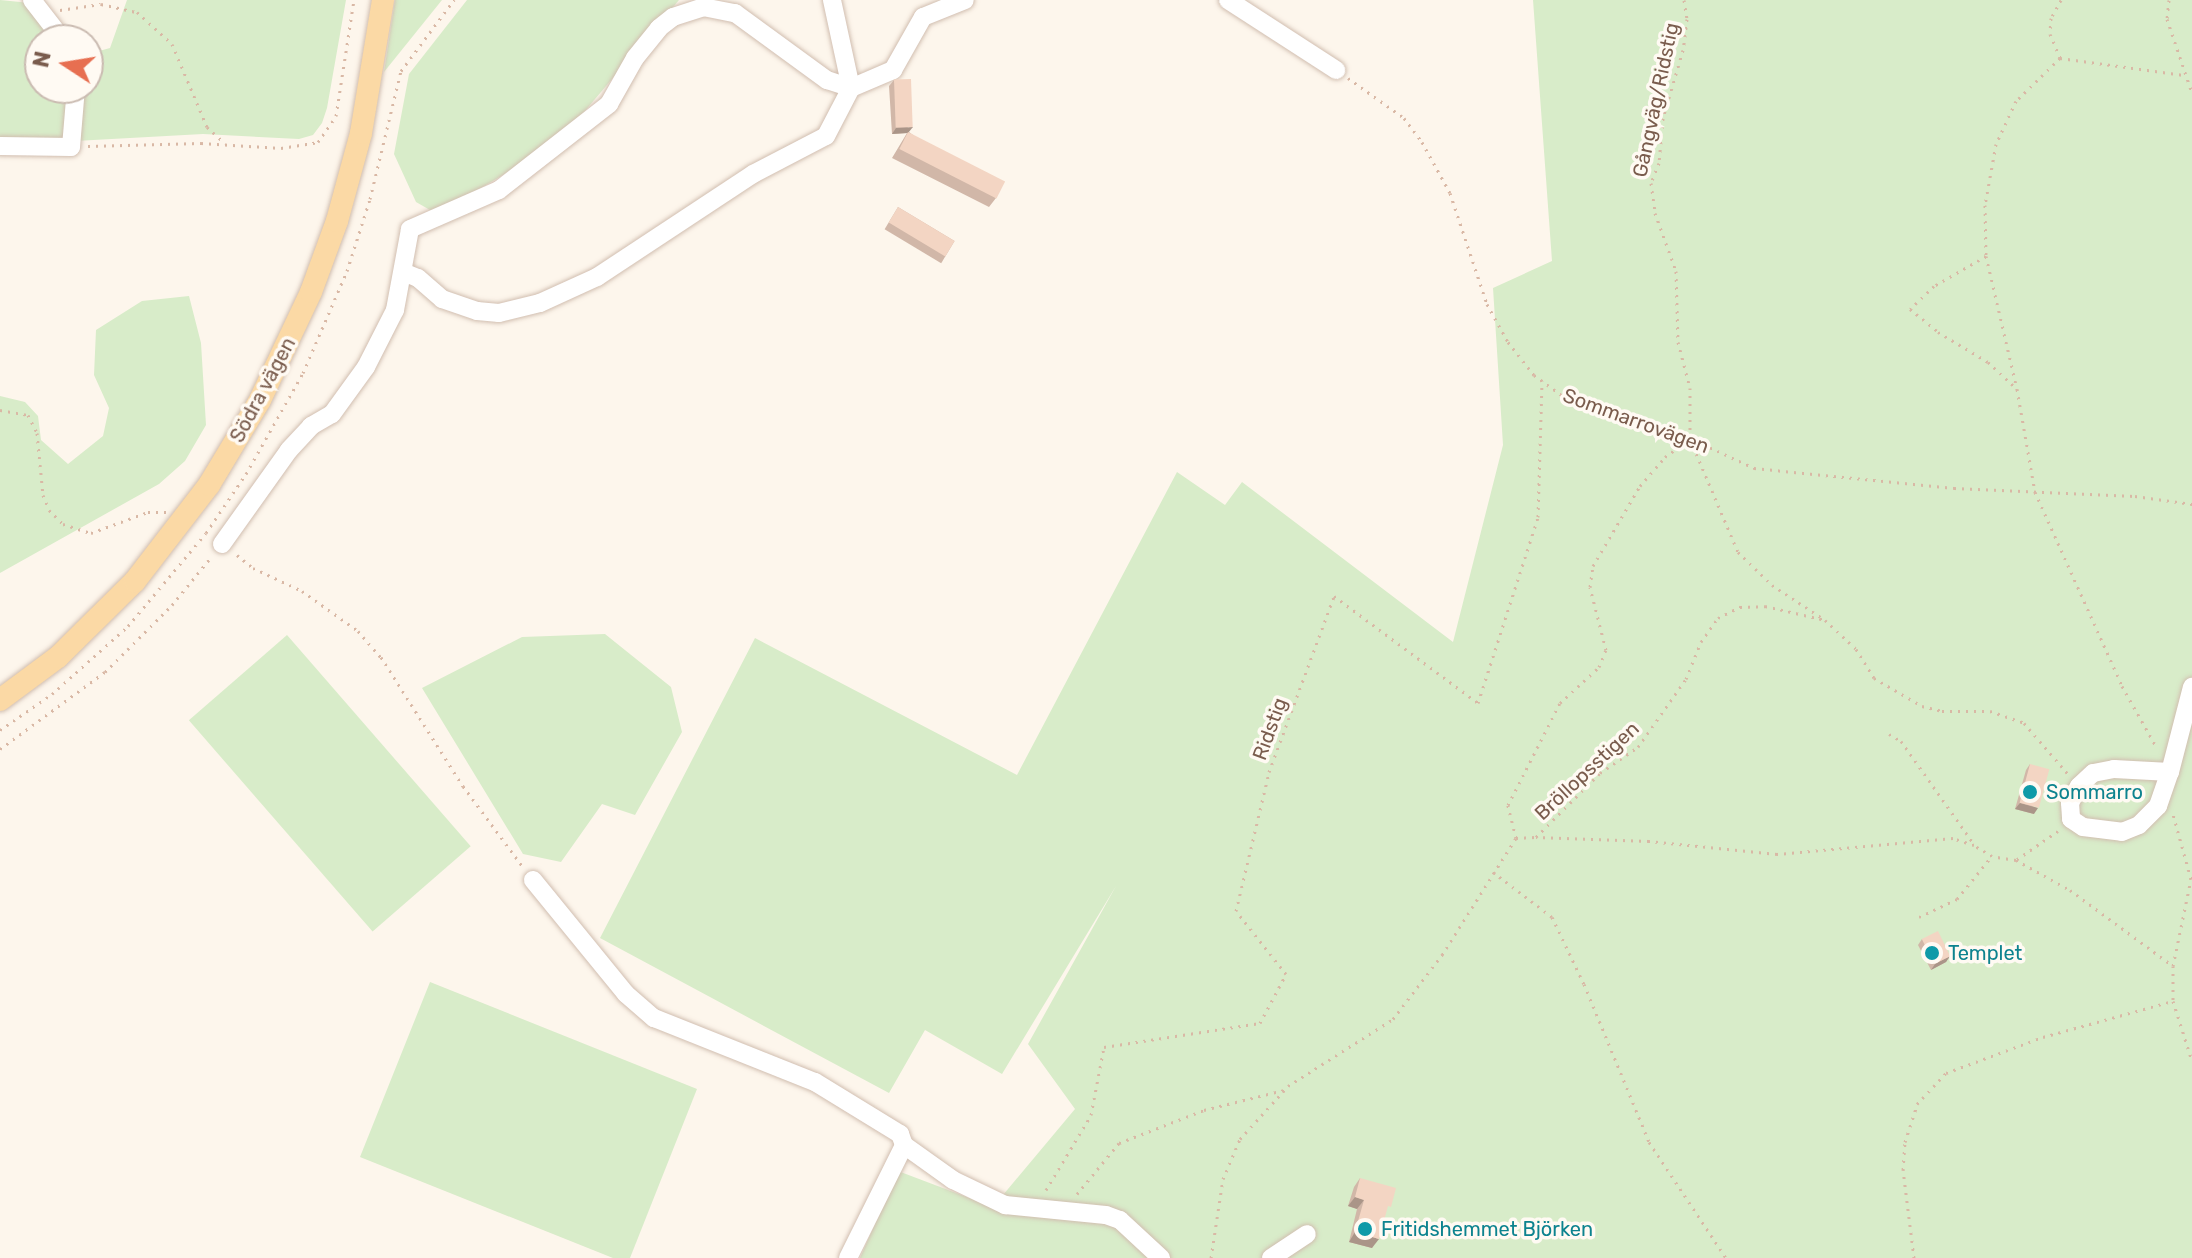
<!DOCTYPE html>
<meta charset="utf-8">
<style>
body{margin:0}
#map{position:relative;width:2192px;height:1258px;overflow:hidden;background:#fdf6ec;font-family:Rubik,sans-serif}
div>[style]{position:absolute}
[style*='--x']{left:calc(var(--x)*1px);top:calc(var(--y)*1px);width:calc(var(--w)*1px);rotate:calc(var(--a)*1deg)}
.green>*{inset:0;background:#d8ecc9;transform-origin:0 0}
.path>*{height:3px;margin-top:-1.5px;transform-origin:0;background:repeating-linear-gradient(90deg,#d9b8a5 0 2px,transparent 0 8px)}
.roads{filter:drop-shadow(0 0 2px #d1beb0) drop-shadow(0 0 2px #d1beb0)}
.minor>*{height:18px;margin:-9px;padding:0 9px;transform-origin:9px;border-radius:9px;background:#fff}
.major>*{height:22px;margin:-11px;padding:0 11px;transform-origin:11px;border-radius:11px;background:#fbd9a5}
.wall>*{inset:0;background:#d1b7a8;transform-origin:0 0}
.shaded-wall>*{inset:0;background:#aa9588}
.building>*{inset:0;background:#f3d5c3;transform-origin:0 0}
.dots>*{width:22px;height:22px;translate:-50% -50%;box-sizing:border-box;border:4px solid #fffaf3;border-radius:50%}
span{translate:-50% -50%;white-space:nowrap;text-align:center;line-height:1.15;-webkit-text-stroke:7px #fffaf3;paint-order:stroke}
.street-label{font-size:20px;color:#7a5c4d}
.culture-label{font-size:20px;color:#0d838f}
.left{translate:0 -50%;text-align:left}
.north{position:absolute;left:24px;top:24px;width:80px;height:80px;box-sizing:border-box;background:#fffaf3;border:2px solid #cabbb1;border-radius:50%;rotate:282deg;font-size:22px;font-weight:700;line-height:32px;text-align:center;color:#7a5c4d}
.north::after{content:'';display:block;margin:auto;width:28px;height:36px;background:#e76f51;clip-path:polygon(50% 0,100% 100%,50% 72%,0 100%)}
</style>
<div id="map">
<div class="green">
<div style="clip-path:polygon(0 0,30px 3px,60px 40px,40px 40px,40px 88px,88px 88px,88px 54px,110px 48px,127px 0,346px 0,327px 108px,322px 123px,313px 135px,299px 139px,203px 134px,57px 142px,0 140px)"></div>
<div style="clip-path:polygon(395px 0,442px 0,384px 72px)"></div>
<div style="clip-path:polygon(467px 0,679px 0,584px 112px,513px 169px,437px 214px,416px 202px,394px 154px,409px 74px)"></div>
<div style="clip-path:polygon(1533px 0,2192px 0,2192px 1258px,860px 1258px,898px 1171px,993px 1207px,1075px 1109px,1028px 1044px,1116px 886px,1002px 1074px,925px 1030px,889px 1093px,600px 938px,755px 638px,1017px 775px,1177px 472px,1225px 505px,1242px 482px,1453px 642px,1503px 445px,1493px 288px,1552px 261px)"></div>
<div style="clip-path:polygon(189px 296px,201px 343px,206px 425px,185px 461px,159px 484px,0 573px,0 396px,25px 402px,38px 416px,41px 440px,68px 464px,103px 436px,109px 408px,94px 375px,96px 330px,142px 301px)"></div>
<div style="clip-path:polygon(605px 634px,671px 687px,682px 732px,635px 815px,602px 804px,561px 862px,523px 854px,422px 688px,522px 637px)"></div>
<div style="left:287px;top:635px;width:280px;height:130px;rotate:49deg"></div>
<div style="clip-path:polygon(430px 982px,697px 1089px,630px 1258px,613px 1258px,360px 1157px)"></div>
</div>
<div class="path">
<div style="--x:1684;--y:0;--w:19;--a:81"></div>
<div style="--x:1687;--y:19;--w:31;--a:97"></div>
<div style="--x:1683;--y:50;--w:71;--a:106.4"></div>
<div style="--x:1663;--y:118;--w:45;--a:95.1"></div>
<div style="--x:1659;--y:163;--w:22;--a:112"></div>
<div style="--x:1651;--y:183;--w:30;--a:82"></div>
<div style="--x:1655;--y:213;--w:62;--a:70.1"></div>
<div style="--x:1676;--y:271;--w:71;--a:88.4"></div>
<div style="--x:1678;--y:342;--w:48;--a:75.4"></div>
<div style="--x:1690;--y:388;--w:49;--a:90"></div>
<div style="--x:2061;--y:0;--w:21;--a:119"></div>
<div style="--x:2051;--y:18;--w:16;--a:94"></div>
<div style="--x:2050;--y:34;--w:26;--a:67"></div>
<div style="--x:2060;--y:58;--w:62;--a:135.7"></div>
<div style="--x:2016;--y:101;--w:47;--a:114.9"></div>
<div style="--x:1996;--y:144;--w:62;--a:100.2"></div>
<div style="--x:1985;--y:205;--w:51;--a:88.9"></div>
<div style="--x:1986;--y:256;--w:137;--a:76.9"></div>
<div style="--x:2017;--y:389;--w:105;--a:80.1"></div>
<div style="--x:2035;--y:492;--w:213;--a:65.8"></div>
<div style="--x:2122;--y:686;--w:71;--a:60.6"></div>
<div style="--x:2169;--y:0;--w:19;--a:96"></div>
<div style="--x:2167;--y:19;--w:78;--a:71.3"></div>
<div style="--x:60;--y:10;--w:41;--a:-8.3"></div>
<div style="--x:101;--y:4;--w:37;--a:13"></div>
<div style="--x:137;--y:12;--w:47;--a:42.4"></div>
<div style="--x:172;--y:44;--w:90;--a:67.1"></div>
<div style="--x:207;--y:127;--w:24;--a:42"></div>
<div style="--x:2060;--y:58;--w:125;--a:7.8"></div>
<div style="--x:1348;--y:78;--w:69;--a:35.5"></div>
<div style="--x:1404;--y:118;--w:30;--a:53"></div>
<div style="--x:1422;--y:142;--w:58;--a:61.2"></div>
<div style="--x:1450;--y:193;--w:117;--a:71.6"></div>
<div style="--x:1487;--y:304;--w:43;--a:61.1"></div>
<div style="--x:1508;--y:342;--w:42;--a:51.8"></div>
<div style="--x:1534;--y:375;--w:46;--a:36.1"></div>
<div style="--x:1571;--y:402;--w:115;--a:16.2"></div>
<div style="--x:1681;--y:434;--w:81;--a:25"></div>
<div style="--x:1754;--y:468;--w:201;--a:5.7"></div>
<div style="--x:1954;--y:488;--w:181;--a:2.5"></div>
<div style="--x:2135;--y:496;--w:58;--a:8"></div>
<div style="--x:88;--y:146;--w:113;--a:-1.5"></div>
<div style="--x:201;--y:143;--w:80;--a:3.6"></div>
<div style="--x:281;--y:148;--w:37;--a:-9"></div>
<div style="--x:318;--y:142;--w:32;--a:-55"></div>
<div style="--x:336;--y:116;--w:117;--a:-81.2"></div>
<div style="--x:1986;--y:256;--w:60;--a:150"></div>
<div style="--x:1934;--y:286;--w:33;--a:136"></div>
<div style="--x:1910;--y:309;--w:36;--a:39"></div>
<div style="--x:1938;--y:332;--w:58;--a:31"></div>
<div style="--x:1988;--y:362;--w:37;--a:43"></div>
<div style="--x:0;--y:410;--w:28;--a:10"></div>
<div style="--x:28;--y:415;--w:20;--a:63"></div>
<div style="--x:37;--y:433;--w:62;--a:84.5"></div>
<div style="--x:43;--y:495;--w:16;--a:68"></div>
<div style="--x:49;--y:510;--w:20;--a:45"></div>
<div style="--x:63;--y:524;--w:29;--a:18"></div>
<div style="--x:91;--y:533;--w:61;--a:-20.2"></div>
<div style="--x:148;--y:512;--w:18;--a:0"></div>
<div style="--x:237;--y:555;--w:21;--a:39"></div>
<div style="--x:253;--y:568;--w:54;--a:25.1"></div>
<div style="--x:302;--y:591;--w:69;--a:35.5"></div>
<div style="--x:358;--y:631;--w:35;--a:49"></div>
<div style="--x:381;--y:657;--w:153;--a:57.6"></div>
<div style="--x:463;--y:786;--w:101;--a:53.5"></div>
<div style="--x:0;--y:730;--w:63;--a:-34.7"></div>
<div style="--x:52;--y:694;--w:102;--a:-41.8"></div>
<div style="--x:128;--y:626;--w:121;--a:-50"></div>
<div style="--x:206;--y:533;--w:71;--a:-55.9"></div>
<div style="--x:246;--y:474;--w:116;--a:-60.6"></div>
<div style="--x:303;--y:373;--w:111;--a:-66.7"></div>
<div style="--x:347;--y:271;--w:76;--a:-72.3"></div>
<div style="--x:370;--y:199;--w:132;--a:-76.4"></div>
<div style="--x:401;--y:71;--w:89;--a:-53.3"></div>
<div style="--x:1889;--y:734;--w:14;--a:30"></div>
<div style="--x:1901;--y:741;--w:126;--a:54.7"></div>
<div style="--x:0;--y:749;--w:130;--a:-36.3"></div>
<div style="--x:105;--y:672;--w:95;--a:-45"></div>
<div style="--x:172;--y:605;--w:63;--a:-50.8"></div>
<div style="--x:2058;--y:831;--w:51;--a:145.4"></div>
<div style="--x:2016;--y:860;--w:24;--a:-171"></div>
<div style="--x:1992;--y:856;--w:21;--a:-149"></div>
<div style="--x:1974;--y:845;--w:22;--a:-162"></div>
<div style="--x:1953;--y:838;--w:177;--a:174.8"></div>
<div style="--x:1777;--y:854;--w:129;--a:-174.2"></div>
<div style="--x:1649;--y:841;--w:113;--a:-178"></div>
<div style="--x:1536;--y:837;--w:91;--a:-45"></div>
<div style="--x:1600;--y:773;--w:46;--a:-34.4"></div>
<div style="--x:1638;--y:747;--w:83;--a:-54.8"></div>
<div style="--x:1686;--y:679;--w:40;--a:-68"></div>
<div style="--x:1701;--y:642;--w:29;--a:-55"></div>
<div style="--x:1718;--y:618;--w:25;--a:-27"></div>
<div style="--x:1740;--y:607;--w:25;--a:-2"></div>
<div style="--x:1765;--y:606;--w:62;--a:13.1"></div>
<div style="--x:1825;--y:620;--w:42;--a:43.1"></div>
<div style="--x:1856;--y:649;--w:34;--a:58"></div>
<div style="--x:1874;--y:678;--w:56;--a:30.3"></div>
<div style="--x:1922;--y:706;--w:21;--a:14"></div>
<div style="--x:1942;--y:711;--w:48;--a:0"></div>
<div style="--x:1990;--y:711;--w:36;--a:19"></div>
<div style="--x:2024;--y:723;--w:67;--a:49.2"></div>
<div style="--x:1516;--y:838;--w:20;--a:-3"></div>
<div style="--x:2016;--y:860;--w:62;--a:29.1"></div>
<div style="--x:2070;--y:890;--w:128;--a:36.4"></div>
<div style="--x:2173;--y:966;--w:35;--a:90"></div>
<div style="--x:2173;--y:1001;--w:63;--a:72.4"></div>
<div style="--x:1493;--y:872;--w:74;--a:37.3"></div>
<div style="--x:1552;--y:917;--w:74;--a:64.5"></div>
<div style="--x:1584;--y:984;--w:171;--a:67.6"></div>
<div style="--x:1649;--y:1142;--w:139;--a:56.4"></div>
<div style="--x:1919;--y:917;--w:42;--a:-25.3"></div>
<div style="--x:1957;--y:899;--w:55;--a:-50.9"></div>
<div style="--x:2173;--y:966;--w:89;--a:-78.3"></div>
<div style="--x:2191;--y:879;--w:67;--a:-105.5"></div>
<div style="--x:1046;--y:1190;--w:87;--a:-59"></div>
<div style="--x:1091;--y:1115;--w:69;--a:-79.2"></div>
<div style="--x:1104;--y:1047;--w:158;--a:-8.7"></div>
<div style="--x:1260;--y:1023;--w:55;--a:-62"></div>
<div style="--x:1286;--y:974;--w:80;--a:-128.4"></div>
<div style="--x:1236;--y:911;--w:143;--a:-76.6"></div>
<div style="--x:1269;--y:772;--w:188;--a:-69.7"></div>
<div style="--x:1334;--y:596;--w:179;--a:36.6"></div>
<div style="--x:1478;--y:703;--w:195;--a:-72.1"></div>
<div style="--x:1538;--y:517;--w:136;--a:-88.3"></div>
<div style="--x:1077;--y:1194;--w:66;--a:-50.5"></div>
<div style="--x:1119;--y:1143;--w:91;--a:-21.2"></div>
<div style="--x:1204;--y:1110;--w:82;--a:-14"></div>
<div style="--x:1211;--y:1258;--w:80;--a:-81.4"></div>
<div style="--x:1223;--y:1179;--w:43;--a:-67"></div>
<div style="--x:1240;--y:1139;--w:72;--a:-47.8"></div>
<div style="--x:1288;--y:1086;--w:125;--a:-32.5"></div>
<div style="--x:1393;--y:1019;--w:81;--a:-52.6"></div>
<div style="--x:1442;--y:955;--w:138;--a:-57.7"></div>
<div style="--x:1516;--y:838;--w:34;--a:-104"></div>
<div style="--x:1508;--y:805;--w:114;--a:-63"></div>
<div style="--x:1560;--y:703;--w:53;--a:-42.7"></div>
<div style="--x:1599;--y:667;--w:18;--a:-68"></div>
<div style="--x:1606;--y:650;--w:65;--a:-104.3"></div>
<div style="--x:1590;--y:587;--w:21;--a:-82"></div>
<div style="--x:1593;--y:566;--w:93;--a:-59.6"></div>
<div style="--x:1640;--y:486;--w:38;--a:-49"></div>
<div style="--x:1665;--y:457;--w:31;--a:-36"></div>
<div style="--x:1690;--y:439;--w:123;--a:67"></div>
<div style="--x:1738;--y:552;--w:47;--a:44.1"></div>
<div style="--x:1772;--y:585;--w:60;--a:33.4"></div>
<div style="--x:1914;--y:1258;--w:89;--a:-97.1"></div>
<div style="--x:1903;--y:1170;--w:28;--a:-86"></div>
<div style="--x:1905;--y:1142;--w:40;--a:-72"></div>
<div style="--x:1917;--y:1104;--w:42;--a:-46.9"></div>
<div style="--x:1946;--y:1073;--w:103;--a:-20.4"></div>
<div style="--x:2043;--y:1037;--w:135;--a:-15.5"></div>
</div>
<div class="roads">
<div class="minor">
<div style="--x:32;--y:0;--w:51;--a:52.2"></div>
<div style="--x:1228;--y:0;--w:129;--a:32.9"></div>
<div style="--x:0;--y:146;--w:71;--a:0.8"></div>
<div style="--x:71;--y:147;--w:59;--a:-85.2"></div>
<div style="--x:403;--y:272;--w:16;--a:22"></div>
<div style="--x:418;--y:278;--w:32;--a:41"></div>
<div style="--x:442;--y:299;--w:37;--a:19"></div>
<div style="--x:477;--y:311;--w:22;--a:5"></div>
<div style="--x:499;--y:313;--w:42;--a:-13.7"></div>
<div style="--x:540;--y:303;--w:63;--a:-24.5"></div>
<div style="--x:597;--y:277;--w:187;--a:-33.4"></div>
<div style="--x:753;--y:174;--w:82;--a:-27.5"></div>
<div style="--x:826;--y:136;--w:54;--a:-62.5"></div>
<div style="--x:851;--y:88;--w:90;--a:-102.2"></div>
<div style="--x:222;--y:544;--w:115;--a:-54.5"></div>
<div style="--x:289;--y:450;--w:33;--a:-47"></div>
<div style="--x:311;--y:426;--w:24;--a:-30"></div>
<div style="--x:332;--y:414;--w:58;--a:-54.1"></div>
<div style="--x:366;--y:367;--w:64;--a:-63"></div>
<div style="--x:395;--y:310;--w:82;--a:-79.5"></div>
<div style="--x:410;--y:229;--w:97;--a:-23.7"></div>
<div style="--x:499;--y:190;--w:140;--a:-38"></div>
<div style="--x:609;--y:104;--w:53;--a:-60.5"></div>
<div style="--x:635;--y:58;--w:38;--a:-51"></div>
<div style="--x:659;--y:28;--w:18;--a:-38"></div>
<div style="--x:673;--y:17;--w:32;--a:-18"></div>
<div style="--x:703;--y:7;--w:33;--a:11"></div>
<div style="--x:735;--y:13;--w:114;--a:36.1"></div>
<div style="--x:827;--y:80;--w:25;--a:18"></div>
<div style="--x:851;--y:88;--w:46;--a:-23.2"></div>
<div style="--x:893;--y:70;--w:61;--a:-60.5"></div>
<div style="--x:923;--y:17;--w:45;--a:-22"></div>
<div style="--x:2170;--y:772;--w:56;--a:-176.9"></div>
<div style="--x:2114;--y:769;--w:21;--a:169"></div>
<div style="--x:2093;--y:773;--w:19;--a:137"></div>
<div style="--x:2079;--y:786;--w:19;--a:118"></div>
<div style="--x:2070;--y:803;--w:16;--a:86"></div>
<div style="--x:2071;--y:819;--w:14;--a:34"></div>
<div style="--x:2083;--y:827;--w:39;--a:7"></div>
<div style="--x:2122;--y:832;--w:18;--a:-22"></div>
<div style="--x:2139;--y:825;--w:27;--a:-45"></div>
<div style="--x:2158;--y:806;--w:36;--a:-71"></div>
<div style="--x:2170;--y:772;--w:88;--a:-75.5"></div>
<div style="--x:533;--y:880;--w:147;--a:50.8"></div>
<div style="--x:626;--y:994;--w:37;--a:41"></div>
<div style="--x:654;--y:1018;--w:173;--a:21.7"></div>
<div style="--x:815;--y:1082;--w:100;--a:31.5"></div>
<div style="--x:900;--y:1134;--w:12;--a:70"></div>
<div style="--x:904;--y:1145;--w:60;--a:35.5"></div>
<div style="--x:953;--y:1180;--w:58;--a:25.7"></div>
<div style="--x:1005;--y:1205;--w:101;--a:5.7"></div>
<div style="--x:1106;--y:1215;--w:15;--a:20"></div>
<div style="--x:1120;--y:1220;--w:56;--a:42.8"></div>
<div style="--x:848;--y:1258;--w:126;--a:-63.6"></div>
<div style="--x:1271;--y:1258;--w:43;--a:-33.7"></div>
</div>
<div class="major">
<div style="--x:0;--y:700;--w:72;--a:-36.6"></div>
<div style="--x:58;--y:657;--w:108;--a:-44.6"></div>
<div style="--x:135;--y:581;--w:121;--a:-52.4"></div>
<div style="--x:209;--y:485;--w:99;--a:-59"></div>
<div style="--x:260;--y:400;--w:119;--a:-64.7"></div>
<div style="--x:311;--y:292;--w:76;--a:-69.9"></div>
<div style="--x:337;--y:221;--w:91;--a:-74.7"></div>
<div style="--x:361;--y:133;--w:135;--a:-80.6"></div>
</div>
</div>
<div class="wall">
<div style="clip-path:polygon(894px 80px,909px 132px,996px 198px,989px 207px,892px 158px,907px 133px,892px 134px,889px 86px)"></div>
<div style="left:898px;top:207px;width:66px;height:26px;rotate:31deg"></div>
<div style="clip-path:polygon(2030px 764px,2034px 814px,2015px 809px,2026px 770px)"></div>
<div style="clip-path:polygon(1922px 939px,1950px 956px,1946px 962px,1931px 970px,1918px 945px)"></div>
<div style="clip-path:polygon(1360px 1178px,1385px 1216px,1372px 1248px,1349px 1242px,1357px 1209px,1348px 1206px,1354px 1187px)"></div>
</div>
<div class="shaded-wall">
<div style="clip-path:polygon(913px 127px,908px 133px,892px 134px,896px 128px)"></div>
<div style="clip-path:polygon(2020px 803px,2038px 808px,2034px 814px,2015px 809px)"></div>
<div style="clip-path:polygon(1950px 956px,1946px 962px,1931px 970px,1935px 964px)"></div>
<div style="clip-path:polygon(1355px 1197px,1364px 1200px,1357px 1209px,1348px 1206px)"></div>
<div style="clip-path:polygon(1355px 1232px,1379px 1239px,1372px 1248px,1349px 1242px)"></div>
</div>
<div class="building">
<div style="left:911px;top:79px;width:48px;height:17px;rotate:88deg"></div>
<div style="left:908px;top:132px;width:109px;height:19px;rotate:27deg"></div>
<div style="left:898px;top:207px;width:66px;height:18px;rotate:31deg"></div>
<div style="left:2030px;top:764px;width:20px;height:40px;rotate:15deg"></div>
<div style="left:1938px;top:931px;width:28px;height:18px;rotate:64deg"></div>
<div style="clip-path:polygon(1360px 1178px,1396px 1188px,1391px 1207px,1388px 1206px,1379px 1239px,1355px 1232px,1364px 1200px,1355px 1197px)"></div>
</div>
<div class="dots">
<div style="left:2030px;top:792px;background:#0f9aa8"></div>
<div style="left:1932px;top:953px;background:#0f9aa8"></div>
<div style="left:1365px;top:1229px;background:#0f9aa8"></div>
</div>
<div class="street-label">
<span style="left:1656px;top:100px;rotate:-78deg">Gångväg/Ridstig</span>
<span style="left:263px;top:390px;rotate:-62deg">Södra vägen</span>
<span style="left:1636px;top:421px;rotate:20deg">Sommarrovägen</span>
<span style="left:1270px;top:729px;rotate:-70deg">Ridstig</span>
<span style="left:1587px;top:771px;rotate:-43deg">Bröllopsstigen</span>
</div>
<div class="culture-label">
<span class="left" style="left:2046px;top:792px">Sommarro</span>
<span class="left" style="left:1948px;top:953px">Templet</span>
<span class="left" style="left:1381px;top:1229px">Fritidshemmet Björken</span>
</div>
<div class="north">N</div>
</div>
